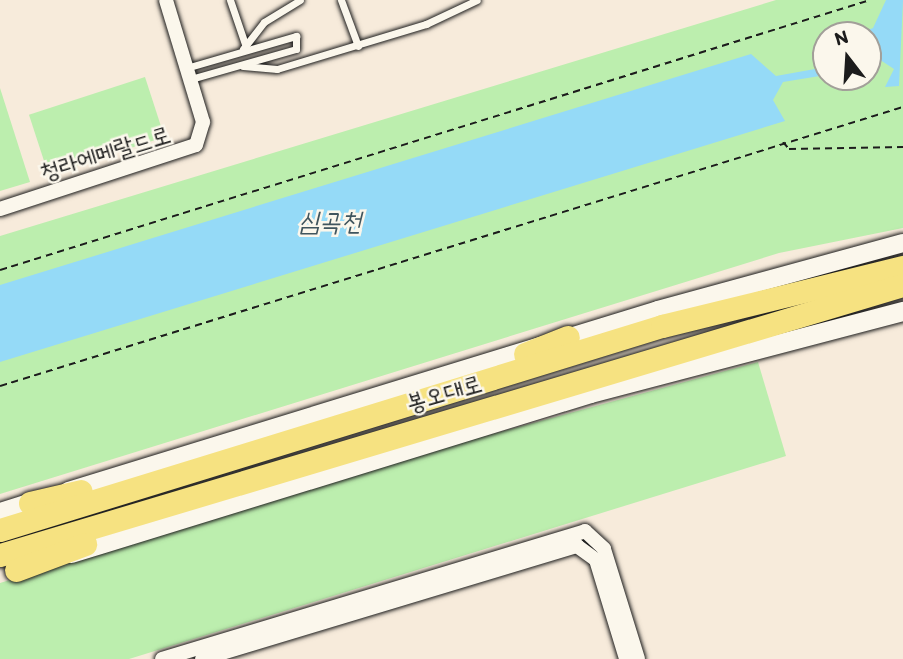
<!DOCTYPE html>
<meta charset="utf-8">
<style>
body{margin:0}
#map{position:relative;width:903px;height:659px;overflow:hidden;background:#f7ebdb;font-family:Itim,"Poor Story",sans-serif}
div>[style]{position:absolute}
[style*='--x']{left:calc(var(--x)*1px);top:calc(var(--y)*1px);width:calc(var(--w)*1px);rotate:calc(var(--a)*1deg)}
.green>*{inset:0;background:#bceeae;transform-origin:0 0}
.water>*{inset:0;background:#95daf7}
.path>*{height:2px;margin-top:-1px;transform-origin:0;background:repeating-linear-gradient(90deg,#1c1c1c 0 7px,transparent 0 12px)}
.roads{filter:drop-shadow(0 0 2px #1c1c1c) drop-shadow(0 0 2px #1c1c1c)}
.service>*{height:7px;margin:-3.5px;padding:0 3.5px;transform-origin:3.5px;border-radius:3.5px;background:#fbf7ec}
.minor>*{height:14px;margin:-7px;padding:0 7px;transform-origin:7px;border-radius:7px;background:#fbf7ec}
.tertiary>*{height:18px;margin:-9px;padding:0 9px;transform-origin:9px;border-radius:9px;background:#fbf7ec}
.secondary>*{height:19px;margin:-9.5px;padding:0 9.5px;transform-origin:9.5px;border-radius:9.5px;background:#fbf7ec}
.trunk>*{height:23px;margin:-11.5px;padding:0 11.5px;transform-origin:11.5px;border-radius:11.5px;background:#f6e281}
span{translate:-50% -50%;white-space:nowrap;text-align:center;line-height:1.15;-webkit-text-stroke:5px #fbf7ec;paint-order:stroke}
.street-label{font-size:24px;color:#1c1c1c}
.water-label{font-size:26px;color:#40555e;font-style:italic}
.north{position:absolute;left:812px;top:21px;width:70px;height:70px;box-sizing:border-box;background:#fbf7ec;border:2px solid #a29f99;border-radius:50%;rotate:343deg;font-size:19px;font-weight:700;line-height:28px;text-align:center;color:#1c1c1c}
.north::after{content:'';display:block;margin:auto;width:24px;height:32px;background:#1c1c1c;clip-path:polygon(50% 0,100% 100%,50% 72%,0 100%)}
</style>
<div id="map">
<div class="green">
<div style="clip-path:polygon(evenodd,776px 0,903px 0,903px 228px,779px 253px,0 494px,0 236px,776px 0,826px 35px,868px 35px,868px 77px,826px 77px,826px 35px)"></div>
<div style="left:145px;top:77px;width:63px;height:122px;rotate:72deg"></div>
<div style="clip-path:polygon(0 88px,30px 182px,0 191px)"></div>
<div style="clip-path:polygon(758px 362px,786px 456px,129px 659px,0 659px,0 583px,437px 449px)"></div>
</div>
<div class="water">
<div style="clip-path:polygon(886px 0,903px 0,899px 86px,885px 87px,894px 69px,868px 52px,868px 35px,860px 33px,873px 28px)"></div>
<div style="clip-path:polygon(751px 54px,776px 76px,826px 67px,826px 75px,783px 82px,773px 100px,785px 121px,0 362px,0 285px)"></div>
</div>
<div class="path">
<div style="--x:783;--y:142;--w:9;--a:49"></div>
<div style="--x:789;--y:149;--w:114;--a:-1"></div>
<div style="--x:0;--y:270;--w:911;--a:-17.24"></div>
<div style="--x:0;--y:386;--w:945;--a:-17.17"></div>
</div>
<div class="roads">
<div class="service">
<div style="--x:230;--y:0;--w:50;--a:71.2"></div>
<div style="--x:341;--y:0;--w:49;--a:69.7"></div>
<div style="--x:243;--y:49;--w:34;--a:-52"></div>
<div style="--x:264;--y:22;--w:42;--a:-31.4"></div>
<div style="--x:243;--y:66;--w:34;--a:5"></div>
<div style="--x:277;--y:69;--w:156;--a:-16.8"></div>
<div style="--x:426;--y:24;--w:56;--a:-25.2"></div>
<div style="--x:186;--y:68;--w:115;--a:-16.2"></div>
<div style="--x:296;--y:36;--w:13;--a:90"></div>
<div style="--x:296;--y:49;--w:109;--a:164.1"></div>
</div>
<div class="minor">
<div style="--x:0;--y:209;--w:206;--a:-18.1"></div>
<div style="--x:196;--y:145;--w:24;--a:-73"></div>
<div style="--x:203;--y:122;--w:127;--a:-106.9"></div>
<div style="--x:162;--y:659;--w:442;--a:-16.8"></div>
<div style="--x:585;--y:531;--w:26;--a:43"></div>
<div style="--x:604;--y:549;--w:115;--a:72.8"></div>
<div style="--x:202;--y:659;--w:392;--a:-16.8"></div>
<div style="--x:577;--y:546;--w:24;--a:36"></div>
<div style="--x:596;--y:560;--w:103;--a:73.1"></div>
</div>
<div class="tertiary">
<div style="--x:68;--y:491;--w:617;--a:-17.05"></div>
<div style="--x:658;--y:310;--w:254;--a:-15.3"></div>
<div style="--x:0;--y:512;--w:43;--a:-17.6"></div>
</div>
<div class="secondary">
<div style="--x:71;--y:553;--w:543;--a:-17.13"></div>
<div style="--x:590;--y:393;--w:324;--a:-14.7"></div>
</div>
<div class="trunk">
<div style="--x:525;--y:354;--w:46;--a:-21.6"></div>
<div style="--x:30;--y:503;--w:52;--a:-13.2"></div>
<div style="--x:0;--y:530;--w:693;--a:-17.13"></div>
<div style="--x:662;--y:326;--w:248;--a:-13.8"></div>
<div style="--x:0;--y:555;--w:943;--a:-16.65"></div>
<div style="--x:16;--y:570;--w:74;--a:-20.6"></div>
</div>
</div>
<div class="street-label">
<span style="left:105px;top:153px;rotate:-17deg">청라에메랄드로</span>
<span style="left:444px;top:393px;rotate:-16deg">봉오대로</span>
</div>
<div class="water-label">
<span style="left:330px;top:222px">심곡천</span>
</div>
<div class="north">N</div>
</div>
